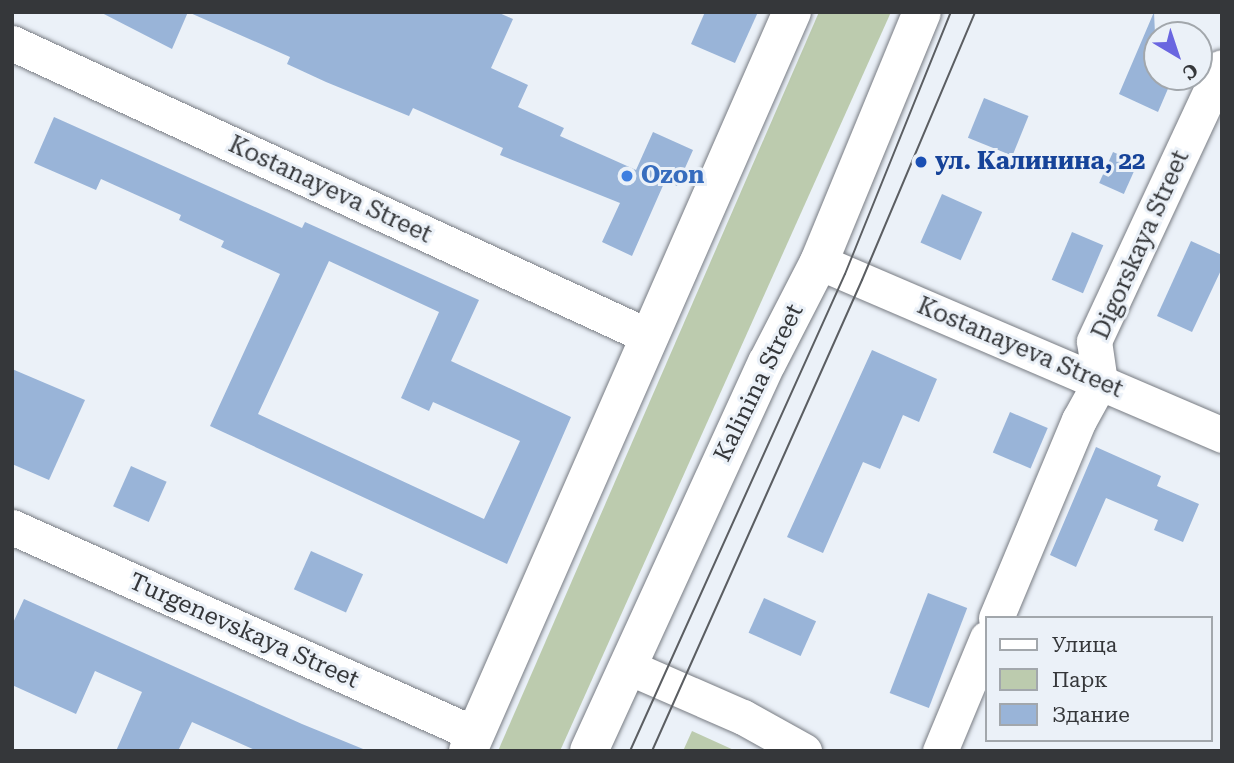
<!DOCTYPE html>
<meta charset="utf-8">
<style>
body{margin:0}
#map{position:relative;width:1234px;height:763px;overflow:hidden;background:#ebf1f8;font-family:"Roboto Serif",serif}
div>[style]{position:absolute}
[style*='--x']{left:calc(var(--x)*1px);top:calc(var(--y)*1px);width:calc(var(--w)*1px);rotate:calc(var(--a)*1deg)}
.green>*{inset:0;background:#bccbae}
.building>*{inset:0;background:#99b4d8;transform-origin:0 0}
.roads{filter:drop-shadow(0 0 2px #787c83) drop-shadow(0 0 2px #787c83)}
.minor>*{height:35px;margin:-17.5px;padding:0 17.5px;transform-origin:17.5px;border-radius:17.5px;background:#fff}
.secondary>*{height:38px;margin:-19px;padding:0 19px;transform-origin:19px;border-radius:19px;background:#fff}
.tram>*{height:2px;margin:-1px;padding:0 1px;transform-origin:1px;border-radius:1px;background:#5b5e62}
.dots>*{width:19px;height:19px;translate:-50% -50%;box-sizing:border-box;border:4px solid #ebf1f8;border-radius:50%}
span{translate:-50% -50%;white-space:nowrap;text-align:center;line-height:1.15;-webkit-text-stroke:6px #ebf1f8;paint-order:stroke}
.transit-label{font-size:24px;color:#164399;font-weight:700}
.left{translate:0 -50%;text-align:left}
.shop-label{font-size:24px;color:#366cbe;font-weight:700}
.street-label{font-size:24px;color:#35373a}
.frame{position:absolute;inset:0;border:14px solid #35373a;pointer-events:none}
.legend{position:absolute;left:985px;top:616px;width:228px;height:126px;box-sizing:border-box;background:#ebf1f8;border:2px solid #a2a7ac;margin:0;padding:9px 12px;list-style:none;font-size:21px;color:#35373a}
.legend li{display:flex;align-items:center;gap:14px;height:35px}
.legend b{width:35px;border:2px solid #a2a7ac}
.north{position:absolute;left:1143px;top:21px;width:70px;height:70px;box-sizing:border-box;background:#ebf1f8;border:2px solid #a2a7ac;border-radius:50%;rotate:141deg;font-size:19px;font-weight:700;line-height:28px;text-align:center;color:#35373a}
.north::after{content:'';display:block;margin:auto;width:24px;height:32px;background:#6a66e0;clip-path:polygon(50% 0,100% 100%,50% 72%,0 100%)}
</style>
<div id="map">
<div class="green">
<div style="clip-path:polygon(819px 12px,891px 12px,560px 751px,498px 751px)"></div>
<div style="clip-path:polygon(692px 731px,736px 751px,683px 751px)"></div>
</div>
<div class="building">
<div style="clip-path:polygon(100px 12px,497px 12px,513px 19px,491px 68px,528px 85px,518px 107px,564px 128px,560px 136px,636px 170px,653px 132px,693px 150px,677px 186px,665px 181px,632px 256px,602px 242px,620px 203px,500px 155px,503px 148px,413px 108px,409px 116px,326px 82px,287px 64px,290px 57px,188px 12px,172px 49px)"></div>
<div style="clip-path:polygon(705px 12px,758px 12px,735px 63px,691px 44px)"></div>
<div style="clip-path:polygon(1154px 12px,1157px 77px,1173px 77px,1158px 112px,1119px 94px)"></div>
<div style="left:984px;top:98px;width:48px;height:43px;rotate:22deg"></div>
<div style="clip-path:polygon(evenodd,54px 117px,302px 228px,305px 222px,479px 300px,451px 361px,571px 417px,507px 564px,210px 426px,280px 274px,221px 247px,224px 241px,179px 220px,181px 215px,101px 179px,96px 190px,34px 163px,54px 117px,329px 261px,439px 312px,401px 398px,429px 411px,433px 402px,520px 441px,484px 519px,258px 414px,329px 261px)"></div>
<div style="left:1113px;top:152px;width:27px;height:34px;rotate:24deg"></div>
<div style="left:942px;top:194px;width:44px;height:53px;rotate:24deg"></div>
<div style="left:1072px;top:232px;width:34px;height:52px;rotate:23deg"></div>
<div style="clip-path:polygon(1191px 241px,1222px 255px,1222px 268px,1192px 332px,1157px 316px)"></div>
<div style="clip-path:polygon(872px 350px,937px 379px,919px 422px,903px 415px,880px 469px,863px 462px,823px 553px,787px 537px)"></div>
<div style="clip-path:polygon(12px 369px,85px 400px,49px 480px,12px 464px)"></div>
<div style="left:1010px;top:412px;width:41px;height:44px;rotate:23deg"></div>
<div style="clip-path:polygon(1096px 447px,1161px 476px,1157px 486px,1199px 504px,1183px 542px,1154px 530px,1158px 520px,1106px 498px,1076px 567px,1050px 555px)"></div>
<div style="left:131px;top:466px;width:39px;height:44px;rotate:24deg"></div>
<div style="left:311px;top:551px;width:57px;height:42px;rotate:24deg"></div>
<div style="left:928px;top:593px;width:42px;height:107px;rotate:21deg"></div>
<div style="left:764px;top:598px;width:57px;height:38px;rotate:24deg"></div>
<div style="clip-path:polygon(24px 599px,302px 724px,368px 751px,257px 751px,192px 722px,178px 751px,116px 751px,142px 692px,95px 671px,76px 714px,12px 685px,12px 625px)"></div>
</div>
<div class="roads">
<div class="minor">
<div style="--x:12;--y:43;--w:700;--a:24.74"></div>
<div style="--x:819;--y:262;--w:439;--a:23.2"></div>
<div style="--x:12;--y:527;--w:507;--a:24.09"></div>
<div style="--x:996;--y:618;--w:215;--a:-67.3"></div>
<div style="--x:1079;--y:420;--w:43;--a:-61.1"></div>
<div style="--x:1100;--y:382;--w:41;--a:-98.3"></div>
<div style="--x:1094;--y:341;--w:302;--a:-65"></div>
<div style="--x:626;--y:666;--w:128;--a:23.6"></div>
<div style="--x:743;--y:717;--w:70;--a:29.1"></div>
<div style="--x:940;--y:751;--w:122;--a:-67.4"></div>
</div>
<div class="secondary">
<div style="--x:468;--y:751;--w:807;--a:-66.33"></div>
<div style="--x:589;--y:751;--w:427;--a:-65.4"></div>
<div style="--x:767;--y:363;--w:114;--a:-62.8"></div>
<div style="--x:819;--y:262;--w:270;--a:-67.6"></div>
</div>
</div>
<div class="tram">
<div style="--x:630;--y:751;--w:523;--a:-65.74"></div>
<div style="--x:845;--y:274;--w:283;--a:-68"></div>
<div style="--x:652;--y:751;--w:516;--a:-65.97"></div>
<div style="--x:862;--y:280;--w:291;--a:-67.1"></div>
</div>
<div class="dots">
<div style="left:921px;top:162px;background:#1a4fb4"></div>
<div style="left:627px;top:176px;background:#3f7fe0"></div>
</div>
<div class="transit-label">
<span class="left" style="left:935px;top:162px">ул. Калинина, 22</span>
</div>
<div class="shop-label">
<span class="left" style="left:641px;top:176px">Ozon</span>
</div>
<div class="street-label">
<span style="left:330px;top:190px;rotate:25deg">Kostanayeva Street</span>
<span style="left:1141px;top:245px;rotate:-66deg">Digorskaya Street</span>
<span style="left:1020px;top:348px;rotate:23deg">Kostanayeva Street</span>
<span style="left:759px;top:383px;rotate:-64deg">Kalinina Street</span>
<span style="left:244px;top:631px;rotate:24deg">Turgenevskaya Street</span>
</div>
<div class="frame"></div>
<ul class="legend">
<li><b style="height:9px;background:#fff"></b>Улица</li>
<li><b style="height:19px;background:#bccbae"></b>Парк</li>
<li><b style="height:19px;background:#99b4d8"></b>Здание</li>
</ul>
<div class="north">С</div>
</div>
